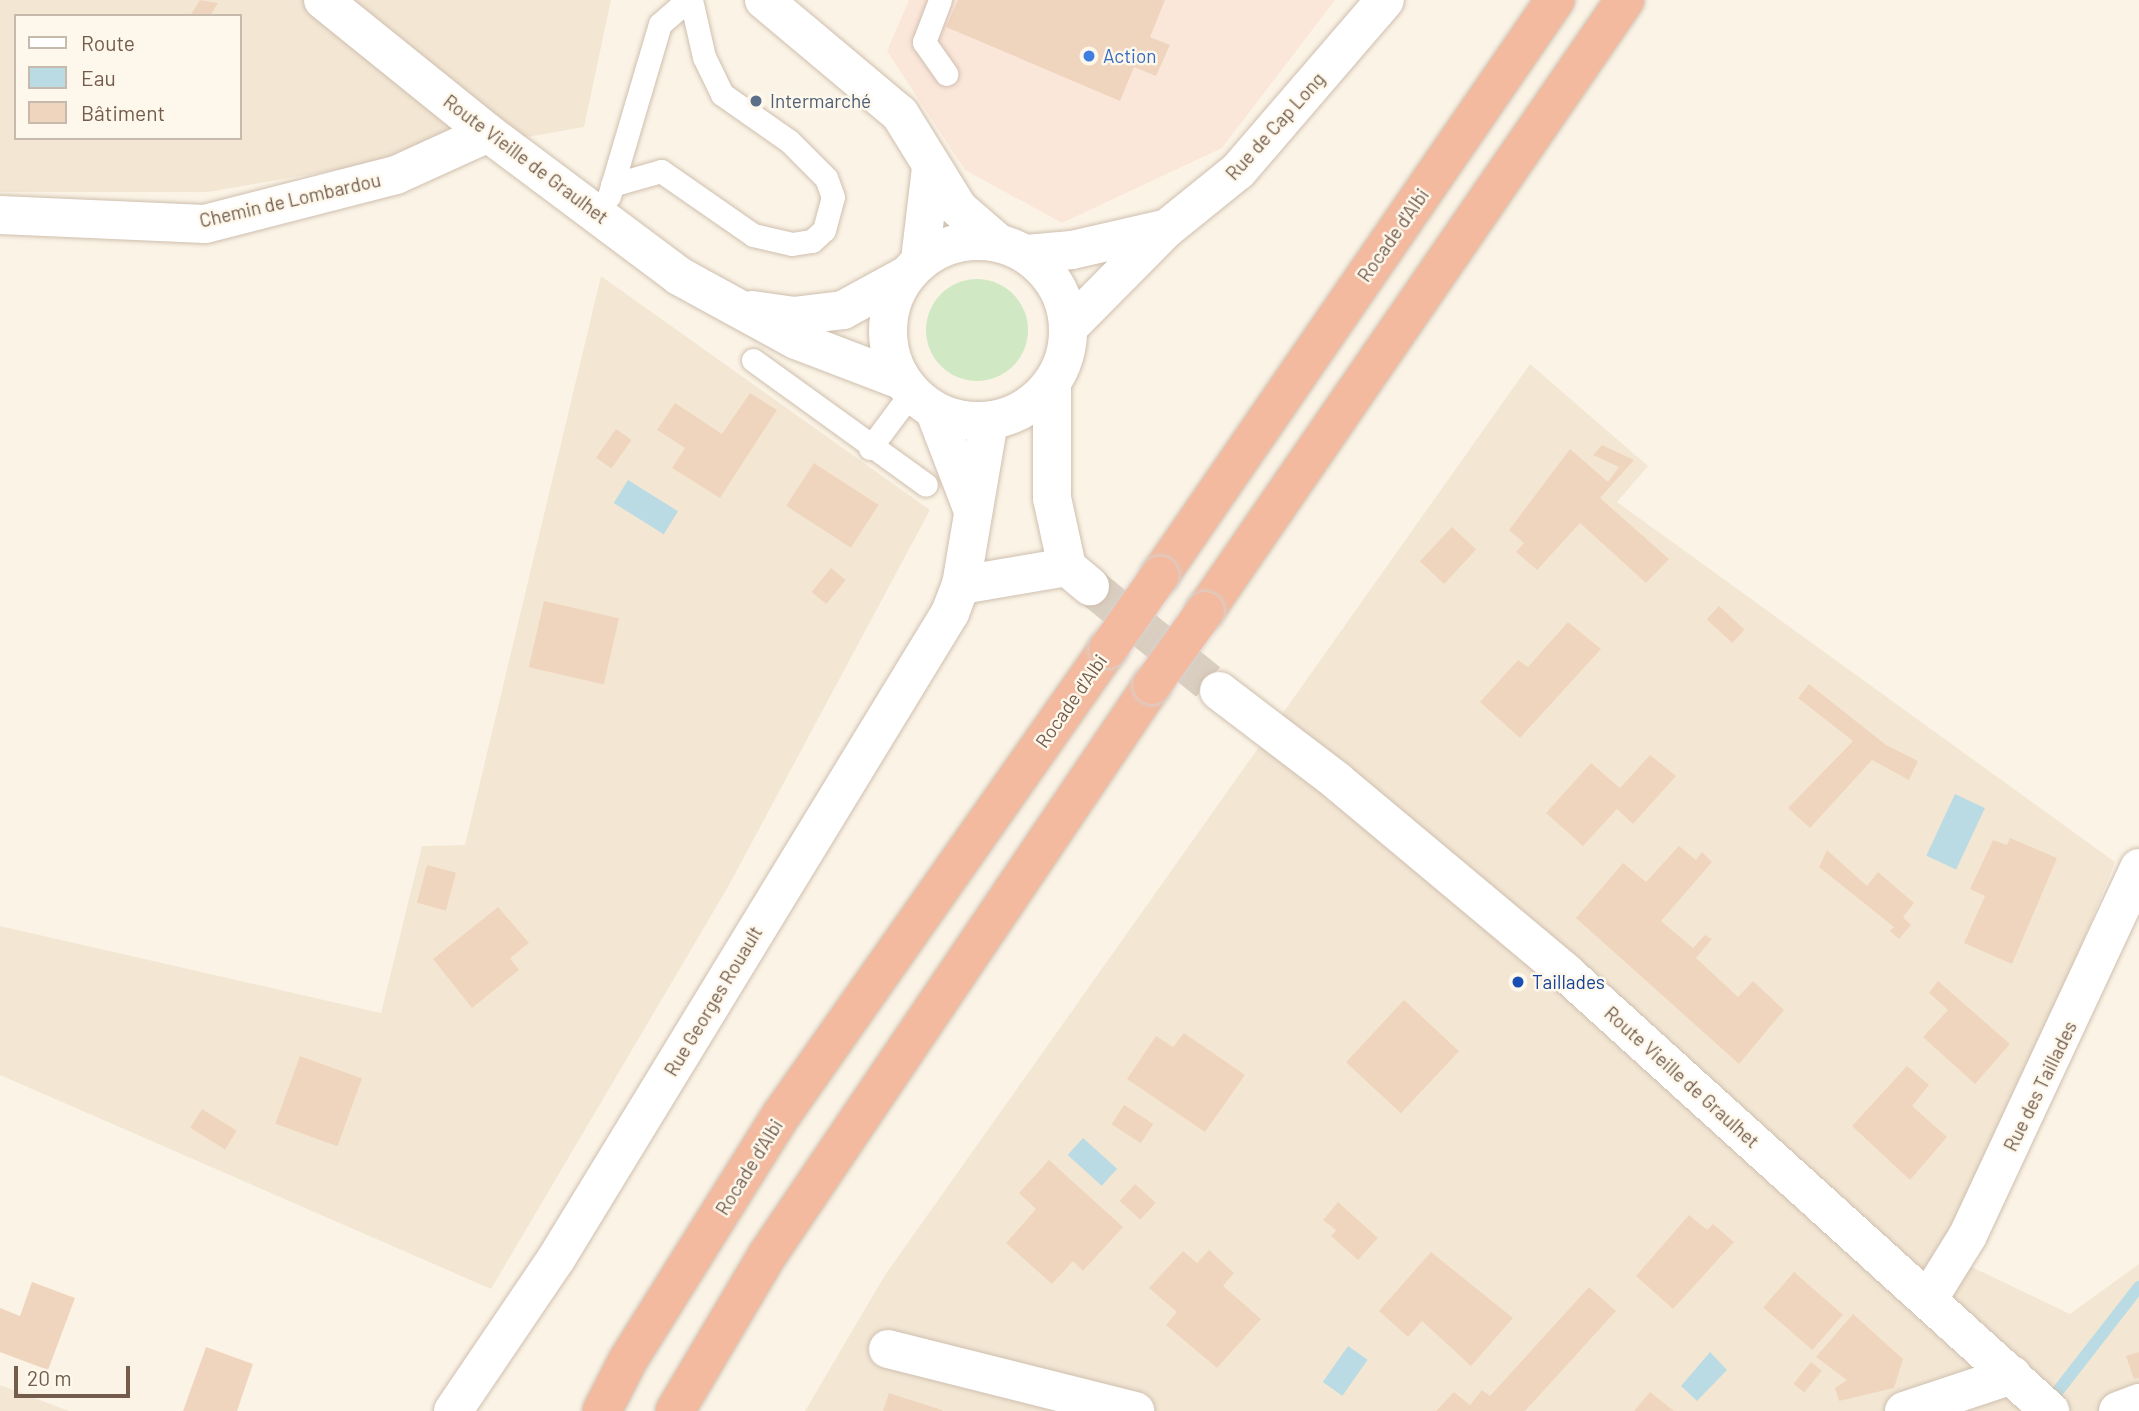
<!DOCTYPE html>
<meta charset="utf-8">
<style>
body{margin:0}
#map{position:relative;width:2139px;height:1411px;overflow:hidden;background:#fbf4e6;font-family:Barlow,sans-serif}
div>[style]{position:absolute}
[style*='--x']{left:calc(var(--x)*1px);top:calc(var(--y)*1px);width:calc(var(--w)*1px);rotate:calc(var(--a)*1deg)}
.residential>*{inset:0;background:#f3e7d4}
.commercial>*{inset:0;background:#fbe6da}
.green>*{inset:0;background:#d1e8c4}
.round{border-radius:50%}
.water>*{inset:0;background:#bbdbe4;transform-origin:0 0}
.stream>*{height:12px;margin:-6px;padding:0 6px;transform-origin:6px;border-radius:6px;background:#bbdbe4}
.building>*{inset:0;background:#f0d5be;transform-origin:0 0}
.secondary-tunnel>*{height:38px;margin-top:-19px;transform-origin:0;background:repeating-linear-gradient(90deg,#d9cec0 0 38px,transparent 0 57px)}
.roads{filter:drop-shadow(0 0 2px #cfbfaf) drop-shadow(0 0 2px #cfbfaf)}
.lane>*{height:23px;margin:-11.5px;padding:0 11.5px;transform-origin:11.5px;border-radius:11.5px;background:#fff}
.street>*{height:38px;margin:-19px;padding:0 19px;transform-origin:19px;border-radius:19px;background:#fff}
.secondary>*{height:38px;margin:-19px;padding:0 19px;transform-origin:19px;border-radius:19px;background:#fff}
.secondary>.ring{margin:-19px;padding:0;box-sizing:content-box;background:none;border:38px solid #fff;border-radius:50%}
.highway>*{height:38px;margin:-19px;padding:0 19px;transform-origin:19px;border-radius:19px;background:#f3ba9f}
.bridges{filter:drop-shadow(0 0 2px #d8d1cd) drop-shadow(0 0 2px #d8d1cd)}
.highway-bridge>*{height:38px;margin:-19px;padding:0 19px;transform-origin:19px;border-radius:19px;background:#f3ba9f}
.dots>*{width:19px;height:19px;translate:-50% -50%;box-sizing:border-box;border:4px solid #fef8ec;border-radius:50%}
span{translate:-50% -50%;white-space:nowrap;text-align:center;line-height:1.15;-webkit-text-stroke:5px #fef8ec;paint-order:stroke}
.shop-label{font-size:19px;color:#366cbe}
.left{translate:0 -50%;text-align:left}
.service-label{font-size:19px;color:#4e5e75}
.street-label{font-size:19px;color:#735c4c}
.transit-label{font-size:19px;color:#164399}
.legend{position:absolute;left:14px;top:14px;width:228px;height:126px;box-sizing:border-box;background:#fef8ec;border:2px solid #c6baac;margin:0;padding:9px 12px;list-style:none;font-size:21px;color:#735c4c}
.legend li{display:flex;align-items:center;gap:14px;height:35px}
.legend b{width:35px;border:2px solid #c6baac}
.scale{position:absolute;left:14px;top:1366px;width:116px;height:32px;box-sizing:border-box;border:4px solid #735c4c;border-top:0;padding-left:9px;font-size:21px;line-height:24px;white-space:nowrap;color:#735c4c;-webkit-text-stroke:5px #fef8ec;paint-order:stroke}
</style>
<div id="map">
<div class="residential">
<div style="clip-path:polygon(evenodd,0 0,611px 0,584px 127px,208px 192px,0 192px,0 0,16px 16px,240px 16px,240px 138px,16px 138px,16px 16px)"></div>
<div style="clip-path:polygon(601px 276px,930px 510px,728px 887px,491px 1289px,0 1075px,0 926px,381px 1013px,422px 846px,465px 845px)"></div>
<div style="clip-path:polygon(1530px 364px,1648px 466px,1617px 502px,2115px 862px,1955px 1259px,2070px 1314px,2139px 1264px,2139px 1411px,805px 1411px,885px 1275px)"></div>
<div style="clip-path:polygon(0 1385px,69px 1411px,0 1411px)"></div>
</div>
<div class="commercial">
<div style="clip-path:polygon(909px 0,1335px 0,1222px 148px,1062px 223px,965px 170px,887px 51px)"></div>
</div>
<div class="green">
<div class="round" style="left:926px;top:279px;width:102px;height:102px"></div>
</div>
<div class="water">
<div style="left:628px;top:480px;width:59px;height:27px;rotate:32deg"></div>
<div style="left:1955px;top:794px;width:33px;height:68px;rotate:25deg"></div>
<div style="left:1083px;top:1138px;width:46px;height:23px;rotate:42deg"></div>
<div style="left:1348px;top:1346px;width:24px;height:44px;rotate:35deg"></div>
<div style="clip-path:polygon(1710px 1352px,1727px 1370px,1697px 1401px,1681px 1386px)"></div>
</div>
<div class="stream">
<div style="--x:2047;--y:1405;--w:150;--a:-52.1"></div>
</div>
<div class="building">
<div style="clip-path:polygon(200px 0,218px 3px,210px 16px,190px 16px)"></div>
<div style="clip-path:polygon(958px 0,1165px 0,1150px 37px,1170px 45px,1156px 76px,1134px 67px,1120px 101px,946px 27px)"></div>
<div style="clip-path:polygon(750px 393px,777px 410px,720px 498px,672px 468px,685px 448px,657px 430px,675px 403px,722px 434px)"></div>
<div style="left:616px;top:429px;width:19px;height:35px;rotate:35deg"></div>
<div style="clip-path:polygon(1602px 445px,1634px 460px,1600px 498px,1669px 559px,1646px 583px,1580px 523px,1537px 570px,1516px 552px,1524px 543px,1509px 530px,1570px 449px,1608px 482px,1619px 467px,1593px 455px)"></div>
<div style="left:814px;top:463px;width:77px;height:51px;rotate:33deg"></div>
<div style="left:1452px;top:527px;width:33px;height:47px;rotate:43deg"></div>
<div style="left:831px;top:568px;width:19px;height:31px;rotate:39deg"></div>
<div style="left:544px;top:601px;width:77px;height:68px;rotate:13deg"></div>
<div style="left:1719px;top:606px;width:35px;height:18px;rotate:43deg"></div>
<div style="clip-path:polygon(1568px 622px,1601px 649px,1520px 738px,1480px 702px,1518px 660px,1528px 667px)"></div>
<div style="clip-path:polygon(1809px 684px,1886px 745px,1918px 761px,1909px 780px,1872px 760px,1810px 828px,1788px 808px,1853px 741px,1798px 698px)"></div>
<div style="clip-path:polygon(1650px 755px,1676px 776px,1633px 824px,1617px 809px,1583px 846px,1546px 813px,1591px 763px,1620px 788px)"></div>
<div style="clip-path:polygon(2010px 838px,2057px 858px,2012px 964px,1964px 943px,1985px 896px,1970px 889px,1993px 840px,2007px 845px)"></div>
<div style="clip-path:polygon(1679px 846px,1696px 860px,1702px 852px,1712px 862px,1661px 921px,1693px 948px,1705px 935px,1712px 939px,1696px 958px,1738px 997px,1753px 981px,1784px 1010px,1739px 1064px,1576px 918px,1623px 863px,1646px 882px)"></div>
<div style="clip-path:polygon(1827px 850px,1867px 886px,1878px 872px,1914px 903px,1903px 917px,1911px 925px,1899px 939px,1890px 931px,1894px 927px,1819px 867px)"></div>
<div style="left:427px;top:865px;width:30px;height:39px;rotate:15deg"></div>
<div style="clip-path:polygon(498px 907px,529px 943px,510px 958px,519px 970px,472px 1008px,433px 959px)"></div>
<div style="clip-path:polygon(1938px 981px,2010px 1044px,1975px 1084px,1923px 1037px,1948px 1010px,1929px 993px)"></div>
<div style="left:1404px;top:1000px;width:75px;height:85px;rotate:43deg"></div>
<div style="clip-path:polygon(1184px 1033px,1245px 1075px,1205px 1132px,1127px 1079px,1156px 1036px,1173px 1047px)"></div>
<div style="left:300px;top:1056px;width:66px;height:72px;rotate:20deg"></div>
<div style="clip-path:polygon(1907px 1066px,1929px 1085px,1912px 1106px,1947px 1137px,1910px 1180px,1852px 1126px)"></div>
<div style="left:1124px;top:1105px;width:35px;height:23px;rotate:33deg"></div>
<div style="left:202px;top:1109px;width:41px;height:22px;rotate:32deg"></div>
<div style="clip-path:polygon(1049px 1160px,1123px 1227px,1083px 1271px,1073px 1261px,1052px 1284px,1006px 1243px,1036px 1209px,1019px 1193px)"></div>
<div style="left:1135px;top:1184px;width:28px;height:23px;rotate:42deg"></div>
<div style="clip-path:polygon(1338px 1202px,1378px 1238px,1358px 1260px,1331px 1236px,1336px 1230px,1323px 1220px)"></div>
<div style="clip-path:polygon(1689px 1215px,1707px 1230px,1713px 1224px,1734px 1242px,1673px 1309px,1636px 1276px)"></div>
<div style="clip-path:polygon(1209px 1250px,1234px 1273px,1223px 1286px,1261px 1319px,1217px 1368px,1166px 1325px,1177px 1312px,1149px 1288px,1183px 1251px,1197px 1263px)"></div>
<div style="clip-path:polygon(1431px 1252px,1513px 1318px,1471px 1366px,1422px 1321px,1408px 1337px,1379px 1311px)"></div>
<div style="left:1794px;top:1272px;width:65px;height:47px;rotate:41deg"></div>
<div style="clip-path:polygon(32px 1282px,75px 1298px,48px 1370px,0 1352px,0 1308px,20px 1316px)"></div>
<div style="clip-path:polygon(1589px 1287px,1616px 1311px,1525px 1411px,1436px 1411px,1454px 1392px,1470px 1405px,1482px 1390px,1490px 1396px)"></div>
<div style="clip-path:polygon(1853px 1314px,1903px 1359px,1894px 1388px,1839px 1401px,1835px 1388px,1847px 1380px,1816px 1357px)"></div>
<div style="clip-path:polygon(206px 1347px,253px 1364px,237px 1411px,183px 1411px)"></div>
<div style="clip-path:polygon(2139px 1352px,2139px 1378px,2134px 1379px,2126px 1356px)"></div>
<div style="left:1811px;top:1362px;width:14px;height:28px;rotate:39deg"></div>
<div style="clip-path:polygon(1650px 1392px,1674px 1411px,1634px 1411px)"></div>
<div style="clip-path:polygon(889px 1393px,942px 1410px,942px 1411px,883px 1411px)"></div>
</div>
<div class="secondary-tunnel">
<div style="--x:1090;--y:586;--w:166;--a:39.1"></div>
</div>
<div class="roads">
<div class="lane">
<div style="--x:940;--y:0;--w:45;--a:110.9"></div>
<div style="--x:924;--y:42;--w:39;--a:55"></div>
<div style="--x:612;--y:185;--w:51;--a:-15.9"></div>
<div style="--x:661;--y:171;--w:112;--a:34.8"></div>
<div style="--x:753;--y:235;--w:40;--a:13"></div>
<div style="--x:792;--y:244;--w:20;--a:-9"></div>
<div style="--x:812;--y:241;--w:16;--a:-43"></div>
<div style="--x:824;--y:230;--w:34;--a:-75"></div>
<div style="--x:833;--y:197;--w:20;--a:-110"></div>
<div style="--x:826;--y:178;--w:52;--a:-135"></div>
<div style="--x:789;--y:141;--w:82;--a:-145"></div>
<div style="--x:722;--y:94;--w:41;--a:-115.9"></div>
<div style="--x:704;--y:57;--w:58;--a:-102.8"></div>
<div style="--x:609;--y:196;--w:179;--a:-73.5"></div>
<div style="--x:660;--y:24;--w:37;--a:-41"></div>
<div style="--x:753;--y:360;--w:213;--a:35.8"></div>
<div style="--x:870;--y:448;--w:69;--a:-53.3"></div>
</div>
<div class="street">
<div style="--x:764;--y:0;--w:177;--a:40"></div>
<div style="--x:900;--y:114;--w:110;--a:58.3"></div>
<div style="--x:958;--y:208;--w:50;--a:41"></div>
<div style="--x:0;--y:215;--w:205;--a:2.5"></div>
<div style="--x:205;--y:224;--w:197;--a:-14.4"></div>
<div style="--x:396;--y:175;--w:101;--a:-24.5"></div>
<div style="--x:1026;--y:254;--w:46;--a:-5"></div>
<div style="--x:1072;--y:250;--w:94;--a:-12.9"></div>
<div style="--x:920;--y:260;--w:93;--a:-83.2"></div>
<div style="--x:1069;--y:327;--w:138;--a:-45.3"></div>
<div style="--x:1166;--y:229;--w:92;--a:-38.9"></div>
<div style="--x:1238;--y:171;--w:225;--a:-49.3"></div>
<div style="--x:935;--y:412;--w:106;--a:69"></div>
<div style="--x:961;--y:585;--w:108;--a:-9.6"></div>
<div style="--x:1929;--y:1298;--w:74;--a:-58.2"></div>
<div style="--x:1968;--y:1235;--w:405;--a:-65"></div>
<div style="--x:888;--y:1349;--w:255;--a:14.1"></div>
<div style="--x:453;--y:1411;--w:184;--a:-55.9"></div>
<div style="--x:556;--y:1259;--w:757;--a:-58.62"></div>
<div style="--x:950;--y:613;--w:30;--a:-69"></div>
<div style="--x:961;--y:585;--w:165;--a:-80.3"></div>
<div style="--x:1904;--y:1411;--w:114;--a:-18.4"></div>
<div style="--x:2118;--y:1411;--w:22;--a:-21"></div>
</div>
<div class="secondary">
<div style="--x:323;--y:0;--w:212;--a:38.9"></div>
<div style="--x:488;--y:133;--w:239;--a:36.8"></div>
<div style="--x:679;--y:276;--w:133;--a:28.7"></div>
<div style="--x:796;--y:340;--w:112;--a:20.9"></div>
<div class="ring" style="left:888px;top:241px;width:142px;height:142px"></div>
<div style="--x:752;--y:310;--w:41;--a:8.3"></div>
<div style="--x:793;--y:316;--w:50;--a:-6.8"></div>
<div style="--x:843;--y:310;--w:71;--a:-28.7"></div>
<div style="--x:1052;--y:383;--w:115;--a:90"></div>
<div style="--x:1052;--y:498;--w:71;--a:77.7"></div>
<div style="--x:1067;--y:567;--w:30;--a:40"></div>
<div style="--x:1219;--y:691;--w:148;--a:37.3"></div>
<div style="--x:1337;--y:781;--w:296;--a:39.9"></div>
<div style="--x:1564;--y:971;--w:656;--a:42.16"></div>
</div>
<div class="highway">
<div style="--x:1160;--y:575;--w:698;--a:-55.51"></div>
<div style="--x:1205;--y:611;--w:741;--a:-55.5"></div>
<div style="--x:602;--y:1411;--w:57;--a:-63"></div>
<div style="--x:628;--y:1360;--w:290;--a:-58"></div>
<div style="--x:782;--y:1114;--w:568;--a:-54.97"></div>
<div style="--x:675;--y:1411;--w:182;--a:-59.4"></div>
<div style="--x:768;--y:1254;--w:686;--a:-55.99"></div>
</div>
</div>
<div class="bridges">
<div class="highway-bridge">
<div style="--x:1108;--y:649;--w:90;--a:-54.9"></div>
<div style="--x:1152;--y:685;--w:91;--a:-54.4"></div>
</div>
</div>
<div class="dots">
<div style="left:1089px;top:56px;background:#3f7fe0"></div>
<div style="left:756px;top:101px;background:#5c6f8a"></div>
<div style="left:1518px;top:982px;background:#1a4fb4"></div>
</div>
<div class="shop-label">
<span class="left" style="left:1103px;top:56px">Action</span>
</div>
<div class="service-label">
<span class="left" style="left:770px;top:101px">Intermarché</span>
</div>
<div class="street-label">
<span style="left:1275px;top:126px;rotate:-48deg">Rue de Cap Long</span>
<span style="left:526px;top:159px;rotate:37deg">Route Vieille de Graulhet</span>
<span style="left:290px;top:200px;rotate:-13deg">Chemin de Lombardou</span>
<span style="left:1393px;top:235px;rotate:-55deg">Rocade d'Albi</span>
<span style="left:1071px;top:701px;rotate:-55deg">Rocade d'Albi</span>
<span style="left:713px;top:1001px;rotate:-59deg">Rue Georges Rouault</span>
<span style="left:1682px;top:1077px;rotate:42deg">Route Vieille de Graulhet</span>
<span style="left:2040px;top:1086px;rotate:-64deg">Rue des Taillades</span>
<span style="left:749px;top:1167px;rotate:-58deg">Rocade d'Albi</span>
</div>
<div class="transit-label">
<span class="left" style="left:1532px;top:982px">Taillades</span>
</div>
<ul class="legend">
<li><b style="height:9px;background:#fff"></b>Route</li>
<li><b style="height:19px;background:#bbdbe4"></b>Eau</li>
<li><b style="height:19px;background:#f0d5be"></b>Bâtiment</li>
</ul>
<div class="scale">20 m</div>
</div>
